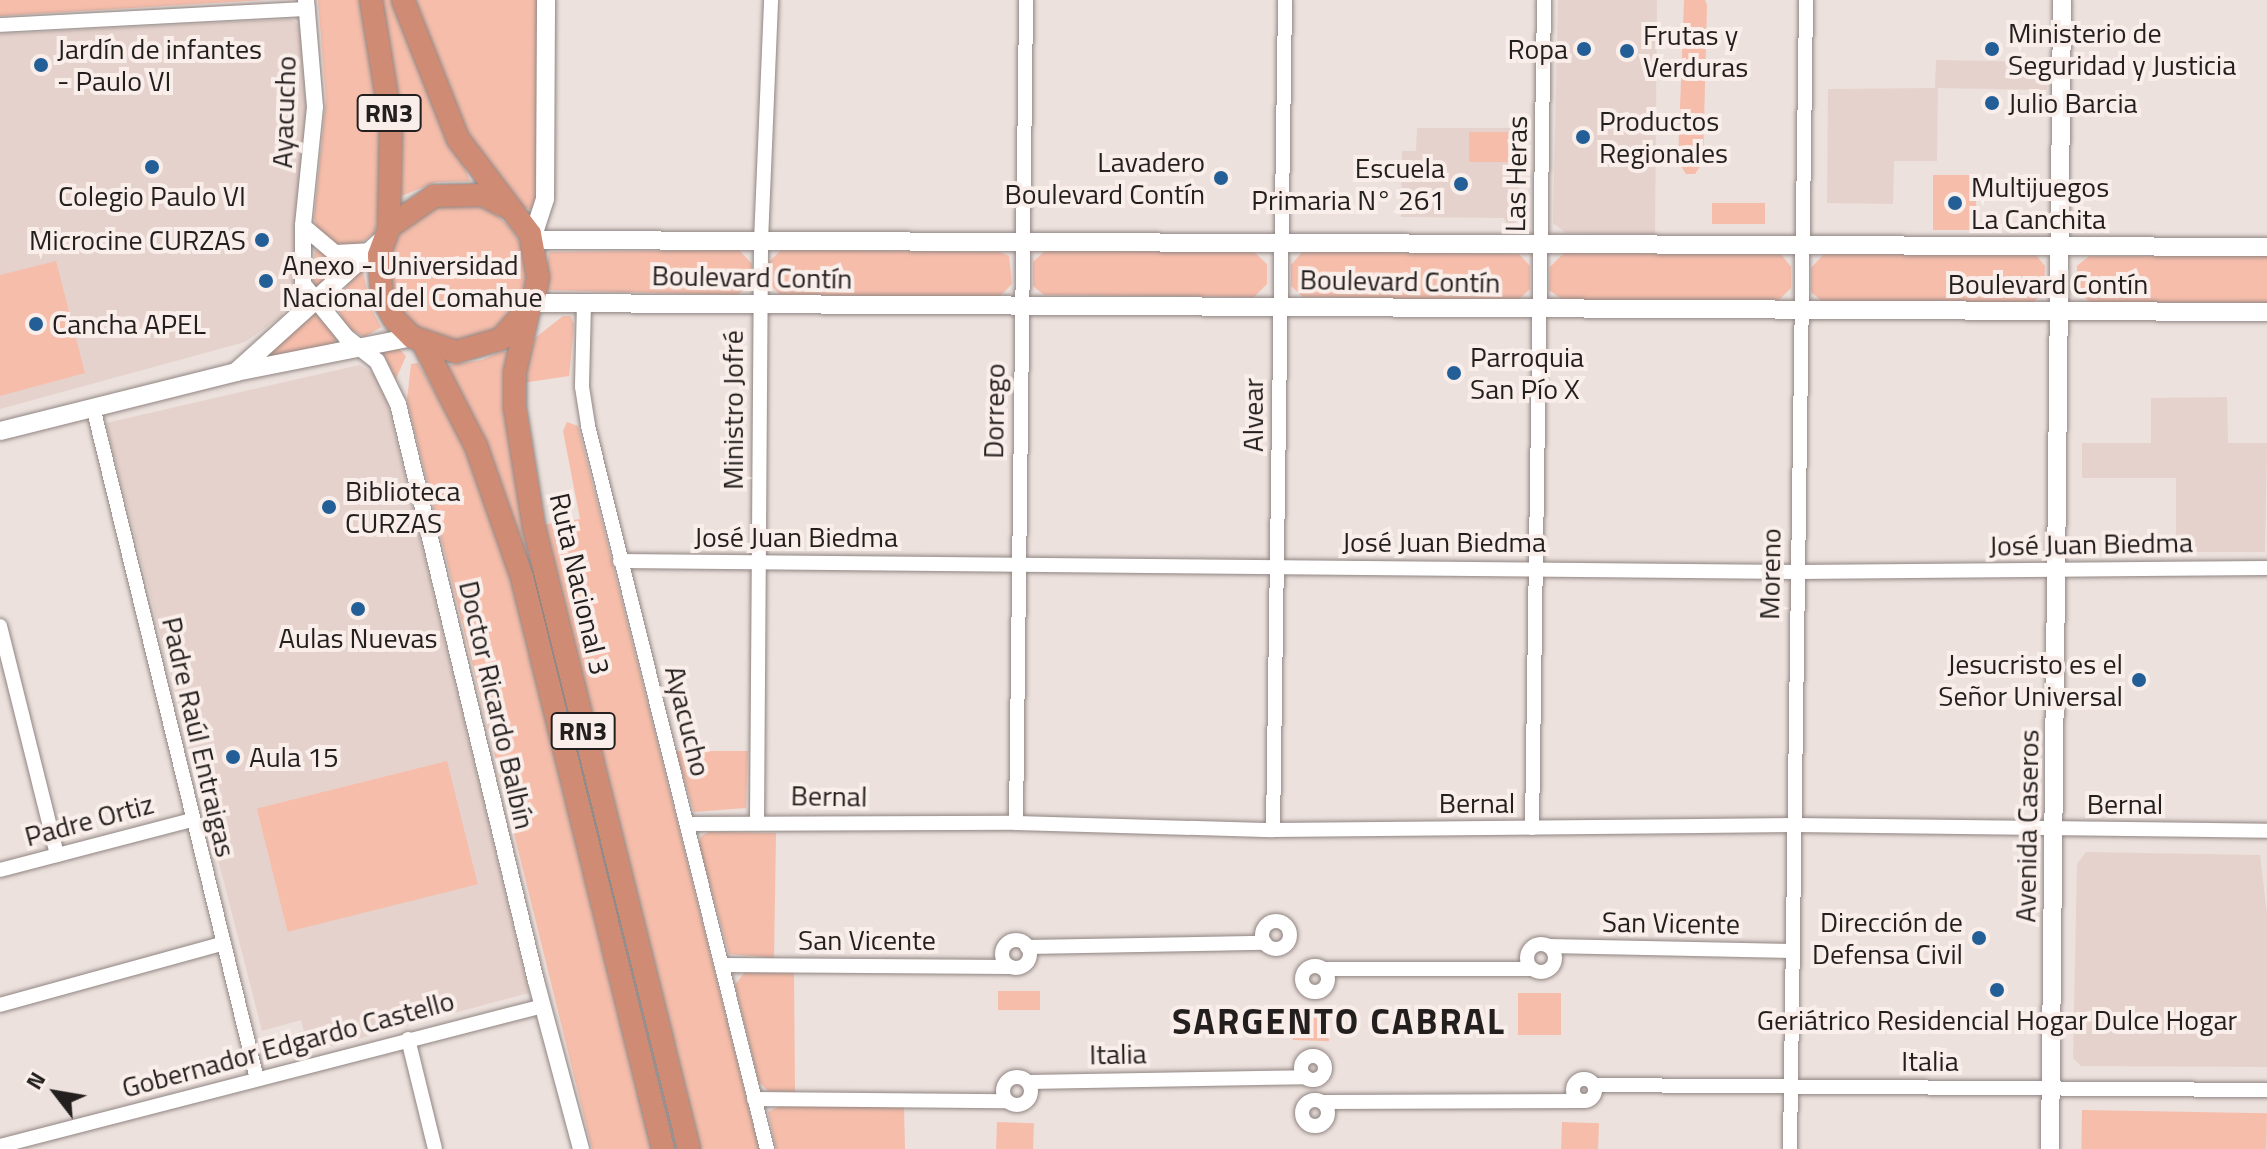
<!DOCTYPE html>
<meta charset="utf-8">
<style>
body{margin:0}
#map{position:relative;width:2267px;height:1149px;overflow:hidden;background:#ece1dd;font-family:"Titillium Web",sans-serif}
div>[style]{position:absolute}
[style*='--x']{left:calc(var(--x)*1px);top:calc(var(--y)*1px);width:calc(var(--w)*1px);rotate:calc(var(--a)*1deg)}
.built>*{inset:0;background:#e6d2cc}
.green>*{inset:0;background:#f6bdaa;transform-origin:0 0}
.round{border-radius:50%}
.roads{filter:drop-shadow(0 0 2px #908582) drop-shadow(0 0 2px #908582)}
.minor>*{height:14px;margin:-7px;padding:0 7px;transform-origin:7px;border-radius:7px;background:#fff}
.minor>.ring{margin:-7px;padding:0;box-sizing:content-box;background:none;border:14px solid #fff;border-radius:50%}
.tertiary>*{height:16px;margin:-8px;padding:0 8px;transform-origin:8px;border-radius:8px;background:#fff}
.secondary>*{height:18px;margin:-9px;padding:0 9px;transform-origin:9px;border-radius:9px;background:#fff}
.trunk>*{height:22px;margin:-11px;padding:0 11px;transform-origin:11px;border-radius:11px;background:#cf8b74}
.dots>*{width:22px;height:22px;translate:-50% -50%;box-sizing:border-box;border:4px solid #f9eeea;border-radius:50%}
span{translate:-50% -50%;white-space:nowrap;text-align:center;line-height:1.15;-webkit-text-stroke:8px #f9eeea;paint-order:stroke}
.shield-label span{padding:2px 6px;background:#f9eeea;border:2px solid;border-radius:6px;-webkit-text-stroke-width:0}
.shield-label{font-size:26px;color:#231f1e;font-weight:700}
.poi-label{font-size:28px;color:#231f1e}
.left{translate:0 -50%;text-align:left}
.right{translate:-100% -50%;text-align:right}
.street-label{font-size:28px;color:#231f1e}
.district-label{font-size:36px;color:#231f1e;font-weight:700;letter-spacing:2px}
.north{position:absolute;left:16px;top:1053px;width:80px;height:80px;-webkit-text-stroke:6px #f9eeea;paint-order:stroke;rotate:301deg;font-size:22px;font-weight:700;line-height:32px;text-align:center;color:#231f1e}
.north::after{content:'';display:block;margin:auto;width:28px;height:36px;background:#231f1e;clip-path:polygon(50% 0,100% 100%,50% 72%,0 100%)}
</style>
<div id="map">
<div class="built">
<div style="clip-path:polygon(1558px 0,1657px 0,1655px 234px,1566px 233px,1553px 223px)"></div>
<div style="clip-path:polygon(292px 19px,301px 28px,309px 107px,295px 278px,282px 316px,245px 342px,0 409px,0 34px)"></div>
<div style="clip-path:polygon(1936px 60px,2048px 62px,2047px 90px,1938px 88px,1937px 161px,1894px 161px,1893px 204px,1827px 203px,1828px 89px,1935px 88px)"></div>
<div style="clip-path:polygon(1417px 128px,1520px 128px,1519px 218px,1515px 223px,1506px 224px,1504px 218px,1401px 217px,1402px 151px,1416px 151px)"></div>
<div style="clip-path:polygon(359px 365px,381px 377px,529px 993px,309px 1052px,301px 1020px,262px 1031px,106px 423px)"></div>
<div style="clip-path:polygon(2227px 397px,2228px 443px,2267px 443px,2265px 552px,2176px 552px,2176px 478px,2082px 478px,2082px 443px,2151px 443px,2151px 398px)"></div>
<div style="clip-path:polygon(2086px 852px,2260px 855px,2267px 914px,2267px 1067px,2081px 1066px,2073px 1058px,2077px 864px)"></div>
</div>
<div class="green">
<div style="clip-path:polygon(0 0,265px 0,0 16px)"></div>
<div style="clip-path:polygon(318px 0,363px 0,383px 124px,380px 214px,374px 233px,356px 247px,340px 249px,318px 233px,314px 218px,326px 99px)"></div>
<div style="clip-path:polygon(381px 0,396px 0,470px 181px,436px 182px,399px 197px,399px 121px)"></div>
<div style="clip-path:polygon(411px 0,541px 0,540px 195px,533px 210px,521px 207px,464px 133px)"></div>
<div style="clip-path:polygon(1684px 0,1705px 0,1707px 5px,1703px 162px,1695px 174px,1686px 174px,1678px 162px)"></div>
<div style="left:1469px;top:132px;width:47px;height:30px"></div>
<div style="left:1933px;top:175px;width:43px;height:55px"></div>
<div style="left:1712px;top:203px;width:53px;height:21px"></div>
<div class="round" style="left:388px;top:203px;width:138px;height:138px"></div>
<div style="clip-path:polygon(315px 250px,346px 260px,317px 287px,313px 285px)"></div>
<div style="clip-path:polygon(739px 250px,752px 264px,751px 284px,737px 295px,544px 290px,549px 252px)"></div>
<div style="clip-path:polygon(781px 250px,1000px 252px,1009px 256px,1012px 284px,999px 297px,780px 295px,769px 283px,769px 262px)"></div>
<div style="clip-path:polygon(1045px 251px,1254px 252px,1267px 264px,1267px 284px,1254px 297px,1044px 295px,1033px 286px,1033px 262px)"></div>
<div style="clip-path:polygon(1303px 251px,1519px 254px,1530px 266px,1530px 289px,1517px 301px,1303px 297px,1291px 286px,1291px 265px)"></div>
<div style="clip-path:polygon(1564px 253px,1781px 254px,1791px 267px,1791px 288px,1779px 300px,1563px 300px,1549px 290px,1550px 267px)"></div>
<div style="clip-path:polygon(1824px 254px,2035px 254px,2045px 266px,2044px 289px,2034px 302px,1824px 303px,1811px 292px,1811px 268px)"></div>
<div style="clip-path:polygon(2089px 256px,2267px 256px,2267px 303px,2090px 302px,2077px 291px,2077px 266px)"></div>
<div style="clip-path:polygon(56px 261px,85px 373px,0 396px,0 275px)"></div>
<div style="clip-path:polygon(362px 267px,371px 308px,381px 327px,365px 337px,347px 328px,334px 302px)"></div>
<div style="clip-path:polygon(310px 314px,317px 315px,337px 338px,334px 344px,254px 362px)"></div>
<div style="clip-path:polygon(563px 316px,571px 316px,574px 325px,569px 376px,522px 383px,535px 338px)"></div>
<div style="clip-path:polygon(398px 348px,406px 356px,396px 379px,382px 351px)"></div>
<div style="clip-path:polygon(502px 351px,509px 353px,529px 563px,444px 366px,482px 360px)"></div>
<div style="clip-path:polygon(418px 363px,468px 448px,511px 569px,655px 1149px,592px 1149px,407px 400px,411px 364px)"></div>
<div style="clip-path:polygon(567px 422px,578px 426px,759px 1149px,699px 1149px,541px 525px,580px 519px,563px 431px)"></div>
<div style="clip-path:polygon(676px 751px,748px 751px,746px 808px,694px 812px)"></div>
<div style="left:447px;top:761px;width:127px;height:196px;rotate:76deg"></div>
<div style="clip-path:polygon(709px 832px,776px 833px,774px 958px,729px 954px,699px 845px,701px 836px)"></div>
<div style="clip-path:polygon(745px 972px,794px 973px,795px 1092px,768px 1091px,759px 1082px,735px 985px)"></div>
<div style="left:998px;top:991px;width:42px;height:19px"></div>
<div style="left:1518px;top:993px;width:43px;height:42px"></div>
<div style="left:1294px;top:1007px;width:36px;height:33px;rotate:2deg"></div>
<div style="clip-path:polygon(780px 1106px,904px 1107px,905px 1149px,776px 1149px,768px 1112px)"></div>
<div style="left:2082px;top:1110px;width:185px;height:39px;rotate:1deg"></div>
<div style="left:997px;top:1122px;width:37px;height:27px;rotate:2deg"></div>
<div style="left:1562px;top:1122px;width:37px;height:27px;rotate:2deg"></div>
</div>
<div class="roads">
<div class="minor">
<div style="--x:0;--y:25;--w:308;--a:-3"></div>
<div style="--x:584;--y:303;--w:84;--a:91.4"></div>
<div style="--x:582;--y:387;--w:39;--a:81"></div>
<div style="--x:588;--y:426;--w:745;--a:76.09"></div>
<div style="--x:93;--y:407;--w:692;--a:76.29"></div>
<div style="--x:620;--y:561;--w:1176;--a:0.54"></div>
<div style="--x:1796;--y:572;--w:471;--a:-0.5"></div>
<div style="--x:0;--y:626;--w:236;--a:76"></div>
<div style="--x:757;--y:821;--w:580;--a:-89.6"></div>
<div style="--x:761;--y:241;--w:241;--a:-87.6"></div>
<div style="--x:1016;--y:823;--w:823;--a:-89.3"></div>
<div style="--x:687;--y:824;--w:329;--a:-0.2"></div>
<div style="--x:1016;--y:823;--w:257;--a:1.6"></div>
<div style="--x:1273;--y:830;--w:521;--a:-0.55"></div>
<div style="--x:1794;--y:825;--w:473;--a:0.7"></div>
<div style="--x:1532;--y:828;--w:828;--a:-89.17"></div>
<div style="--x:1273;--y:830;--w:830;--a:-89.17"></div>
<div style="--x:0;--y:870;--w:198;--a:-14.6"></div>
<div class="ring" style="left:1262px;top:921px;width:14px;height:14px"></div>
<div class="ring" style="left:1002px;top:940px;width:14px;height:14px"></div>
<div class="ring" style="left:1527px;top:944px;width:14px;height:14px"></div>
<div style="--x:1548;--y:946;--w:244;--a:1.2"></div>
<div style="--x:1027;--y:947;--w:238;--a:-1"></div>
<div style="--x:722;--y:965;--w:289;--a:0.4"></div>
<div class="ring" style="left:1302px;top:966px;width:12px;height:12px"></div>
<div style="--x:1324;--y:969;--w:208;--a:0"></div>
<div style="--x:0;--y:1005;--w:229;--a:-15.4"></div>
<div style="--x:408;--y:1039;--w:113;--a:76.2"></div>
<div class="ring" style="left:1301px;top:1056px;width:10px;height:10px"></div>
<div class="ring" style="left:1003px;top:1077px;width:14px;height:14px"></div>
<div class="ring" style="left:1573px;top:1079px;width:8px;height:8px"></div>
<div style="--x:1028;--y:1082;--w:278;--a:-1"></div>
<div style="--x:1594;--y:1085;--w:673;--a:0.43"></div>
<div style="--x:754;--y:1099;--w:252;--a:0.5"></div>
<div class="ring" style="left:1302px;top:1100px;width:12px;height:12px"></div>
<div style="--x:1323;--y:1102;--w:259;--a:-0.2"></div>
<div style="--x:0;--y:1146;--w:561;--a:-14.46"></div>
<div style="--x:1790;--y:1149;--w:1149;--a:-89.2"></div>
</div>
<div class="tertiary">
<div style="--x:306;--y:0;--w:107;--a:85.2"></div>
<div style="--x:315;--y:107;--w:120;--a:95.8"></div>
<div style="--x:303;--y:226;--w:58;--a:90"></div>
<div style="--x:303;--y:284;--w:68;--a:50.9"></div>
<div style="--x:346;--y:337;--w:39;--a:38"></div>
<div style="--x:377;--y:361;--w:48;--a:64"></div>
<div style="--x:398;--y:404;--w:593;--a:76.55"></div>
<div style="--x:536;--y:981;--w:174;--a:75"></div>
<div style="--x:303;--y:226;--w:42;--a:40.2"></div>
<div style="--x:335;--y:253;--w:34;--a:-3"></div>
</div>
<div class="secondary">
<div style="--x:532;--y:239;--w:42;--a:-72"></div>
<div style="--x:545;--y:199;--w:199;--a:-89.7"></div>
<div style="--x:533;--y:240;--w:1734;--a:0.23"></div>
<div style="--x:533;--y:303;--w:1734;--a:0.3"></div>
<div style="--x:236;--y:372;--w:198;--a:-42.1"></div>
<div style="--x:0;--y:431;--w:243;--a:-14"></div>
<div style="--x:236;--y:372;--w:179;--a:-11.2"></div>
<div style="--x:2050;--y:1149;--w:1149;--a:-89.4"></div>
</div>
<div class="trunk">
<div style="--x:371;--y:0;--w:124;--a:80.7"></div>
<div style="--x:391;--y:122;--w:105;--a:91.1"></div>
<div style="--x:403;--y:0;--w:149;--a:68.4"></div>
<div style="--x:458;--y:139;--w:119;--a:52.8"></div>
<div style="--x:530;--y:234;--w:44;--a:79.5"></div>
<div style="--x:538;--y:277;--w:26;--a:101"></div>
<div style="--x:533;--y:303;--w:48;--a:131.6"></div>
<div style="--x:501;--y:339;--w:47;--a:163.9"></div>
<div style="--x:456;--y:352;--w:46;--a:-161.2"></div>
<div style="--x:412;--y:337;--w:25;--a:-135"></div>
<div style="--x:394;--y:319;--w:25;--a:-119"></div>
<div style="--x:382;--y:297;--w:42;--a:-94.1"></div>
<div style="--x:379;--y:255;--w:30;--a:-70"></div>
<div style="--x:389;--y:227;--w:55;--a:-34.6"></div>
<div style="--x:434;--y:196;--w:49;--a:-1.2"></div>
<div style="--x:483;--y:195;--w:25;--a:27"></div>
<div style="--x:529;--y:309;--w:65;--a:102.5"></div>
<div style="--x:515;--y:372;--w:36;--a:90"></div>
<div style="--x:515;--y:408;--w:121;--a:80.9"></div>
<div style="--x:534;--y:527;--w:641;--a:76.01"></div>
<div style="--x:423;--y:343;--w:116;--a:62.8"></div>
<div style="--x:476;--y:446;--w:139;--a:70.7"></div>
<div style="--x:522;--y:577;--w:589;--a:76.15"></div>
</div>
</div>
<div class="dots">
<div style="left:1584px;top:49px;background:#235f96"></div>
<div style="left:1992px;top:49px;background:#235f96"></div>
<div style="left:1627px;top:51px;background:#235f96"></div>
<div style="left:41px;top:65px;background:#235f96"></div>
<div style="left:1992px;top:103px;background:#235f96"></div>
<div style="left:1583px;top:137px;background:#235f96"></div>
<div style="left:152px;top:167px;background:#235f96"></div>
<div style="left:1221px;top:178px;background:#235f96"></div>
<div style="left:1461px;top:184px;background:#235f96"></div>
<div style="left:1955px;top:203px;background:#235f96"></div>
<div style="left:262px;top:240px;background:#235f96"></div>
<div style="left:266px;top:281px;background:#235f96"></div>
<div style="left:36px;top:324px;background:#235f96"></div>
<div style="left:1454px;top:373px;background:#235f96"></div>
<div style="left:329px;top:507px;background:#235f96"></div>
<div style="left:358px;top:609px;background:#235f96"></div>
<div style="left:2139px;top:680px;background:#235f96"></div>
<div style="left:233px;top:757px;background:#235f96"></div>
<div style="left:1979px;top:938px;background:#235f96"></div>
<div style="left:1997px;top:990px;background:#235f96"></div>
</div>
<div class="shield-label">
<span style="left:389px;top:113px">RN3</span>
<span style="left:583px;top:731px">RN3</span>
</div>
<div class="poi-label">
<span class="left" style="left:2008px;top:49px">Ministerio de<br>Seguridad y Justicia</span>
<span class="left" style="left:1643px;top:51px">Frutas y<br>Verduras</span>
<span class="left" style="left:57px;top:65px">Jardín de infantes<br>- Paulo VI</span>
<span class="right" style="left:1568px;top:49px">Ropa</span>
<span class="left" style="left:2008px;top:103px">Julio Barcia</span>
<span class="left" style="left:1599px;top:137px">Productos<br>Regionales</span>
<span class="right" style="left:1205px;top:178px">Lavadero<br>Boulevard Contín</span>
<span class="right" style="left:1445px;top:184px">Escuela<br>Primaria N° 261</span>
<span class="left" style="left:1971px;top:203px">Multijuegos<br>La Canchita</span>
<span style="left:152px;top:196px">Colegio Paulo VI</span>
<span class="right" style="left:246px;top:240px">Microcine CURZAS</span>
<span class="left" style="left:282px;top:281px">Anexo - Universidad<br>Nacional del Comahue</span>
<span class="left" style="left:52px;top:324px">Cancha APEL</span>
<span class="left" style="left:1470px;top:373px">Parroquia<br>San Pío X</span>
<span class="left" style="left:345px;top:507px">Biblioteca<br>CURZAS</span>
<span style="left:358px;top:638px">Aulas Nuevas</span>
<span class="right" style="left:2123px;top:680px">Jesucristo es el<br>Señor Universal</span>
<span class="left" style="left:249px;top:757px">Aula 15</span>
<span class="right" style="left:1963px;top:938px">Dirección de<br>Defensa Civil</span>
<span style="left:1997px;top:1020px">Geriátrico Residencial Hogar Dulce Hogar</span>
</div>
<div class="street-label">
<span style="left:284px;top:112px;rotate:-88deg">Ayacucho</span>
<span style="left:1516px;top:174px;rotate:-89deg">Las Heras</span>
<span style="left:752px;top:277px;rotate:1deg">Boulevard Contín</span>
<span style="left:1400px;top:281px;rotate:1deg">Boulevard Contín</span>
<span style="left:2048px;top:284px">Boulevard Contín</span>
<span style="left:733px;top:410px;rotate:-90deg">Ministro Jofré</span>
<span style="left:994px;top:411px;rotate:-89deg">Dorrego</span>
<span style="left:1253px;top:415px;rotate:-90deg">Alvear</span>
<span style="left:796px;top:537px">José Juan Biedma</span>
<span style="left:1444px;top:542px">José Juan Biedma</span>
<span style="left:2091px;top:544px;rotate:-1deg">José Juan Biedma</span>
<span style="left:1770px;top:574px;rotate:-89deg">Moreno</span>
<span style="left:580px;top:584px;rotate:77deg">Ruta Nacional 3</span>
<span style="left:497px;top:705px;rotate:77deg">Doctor Ricardo Balbín</span>
<span style="left:688px;top:721px;rotate:76deg">Ayacucho</span>
<span style="left:199px;top:737px;rotate:77deg">Padre Raúl Entraigas</span>
<span style="left:829px;top:796px;rotate:1deg">Bernal</span>
<span style="left:1477px;top:803px">Bernal</span>
<span style="left:2125px;top:804px">Bernal</span>
<span style="left:89px;top:820px;rotate:-15deg">Padre Ortiz</span>
<span style="left:2027px;top:826px;rotate:-89deg">Avenida Caseros</span>
<span style="left:1671px;top:923px;rotate:1deg">San Vicente</span>
<span style="left:867px;top:940px">San Vicente</span>
<span style="left:288px;top:1044px;rotate:-15deg">Gobernador Edgardo Castello</span>
<span style="left:1118px;top:1054px;rotate:-1deg">Italia</span>
<span style="left:1930px;top:1061px">Italia</span>
</div>
<div class="district-label">
<span style="left:1339px;top:1021px">SARGENTO CABRAL</span>
</div>
<div class="north">N</div>
</div>
